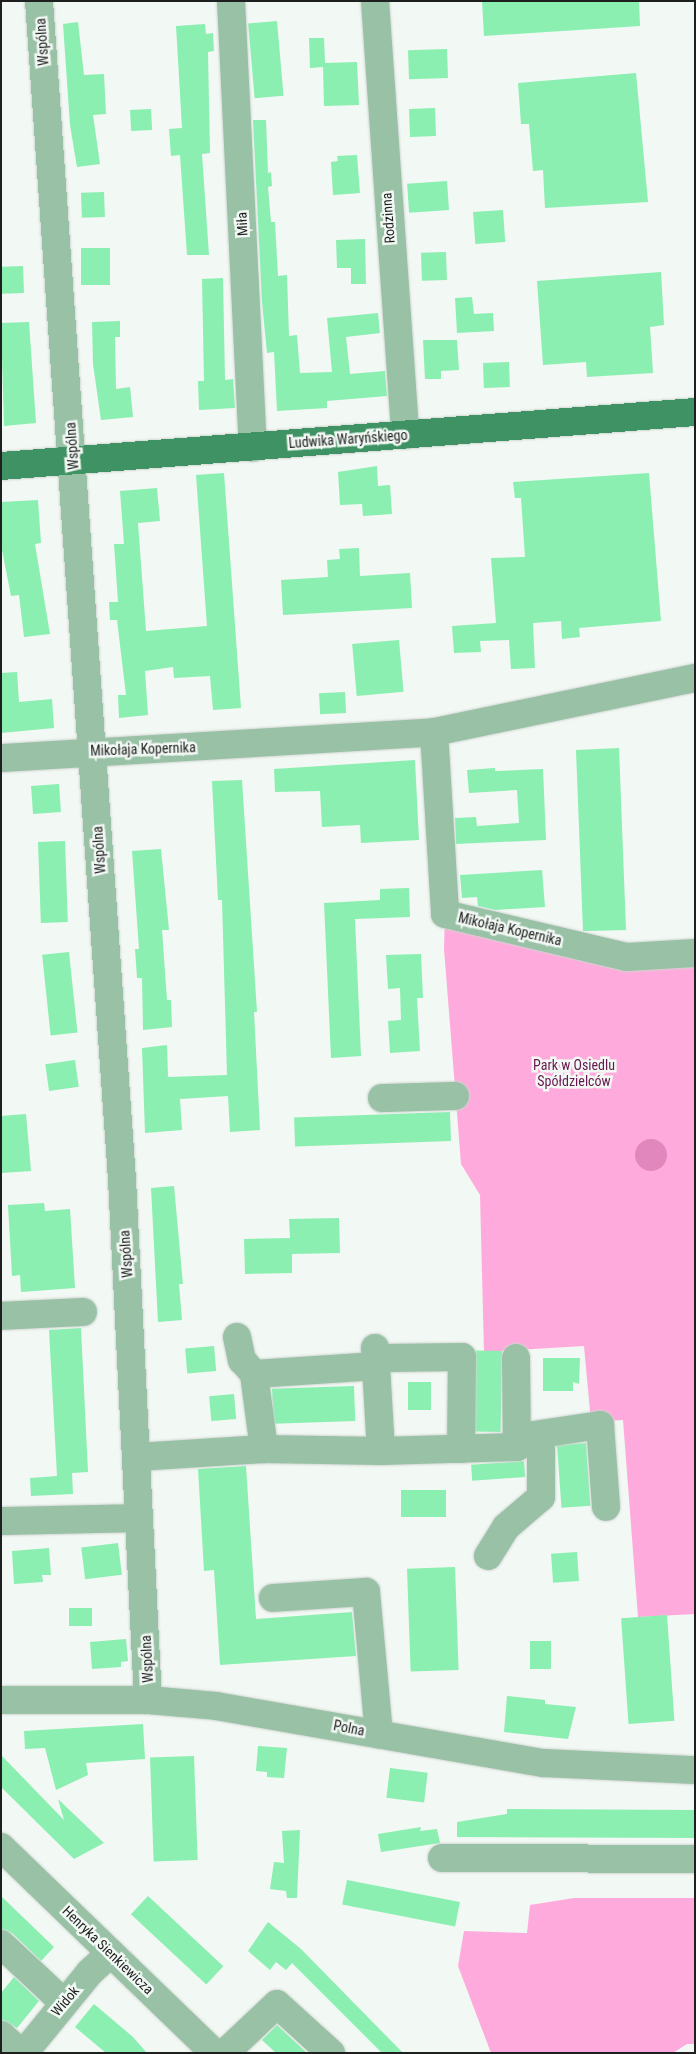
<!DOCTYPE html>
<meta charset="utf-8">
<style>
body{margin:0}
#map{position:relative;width:696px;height:2054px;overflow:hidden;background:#f2f8f3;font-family:"Roboto Condensed",sans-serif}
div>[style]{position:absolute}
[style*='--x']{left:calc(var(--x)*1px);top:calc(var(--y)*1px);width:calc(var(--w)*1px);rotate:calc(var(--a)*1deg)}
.green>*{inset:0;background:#ffaadc}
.water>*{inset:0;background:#e287bd}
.round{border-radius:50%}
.building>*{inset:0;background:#8aefb1;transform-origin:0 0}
.roads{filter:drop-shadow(0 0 1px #d0d5d1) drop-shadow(0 0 1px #d0d5d1)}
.minor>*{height:28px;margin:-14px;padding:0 14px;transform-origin:14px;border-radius:14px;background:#98c1a6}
.major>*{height:28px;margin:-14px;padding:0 14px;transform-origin:14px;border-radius:14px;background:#3e9263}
span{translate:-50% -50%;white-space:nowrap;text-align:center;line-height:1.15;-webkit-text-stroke:5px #f2f8f3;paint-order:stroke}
.street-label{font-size:14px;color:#1e201f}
.park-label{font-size:14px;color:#68184e}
.frame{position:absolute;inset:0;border:2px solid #1e201f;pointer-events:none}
</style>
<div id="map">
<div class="green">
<div style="clip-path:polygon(445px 914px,626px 957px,695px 953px,695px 1614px,638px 1617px,623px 1420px,591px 1422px,584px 1346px,484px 1352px,480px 1195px,461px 1164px,444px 949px)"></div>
<div style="clip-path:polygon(574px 1898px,695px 1898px,695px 2044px,687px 2044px,673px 2053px,491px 2053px,458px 1966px,464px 1931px,527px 1933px,530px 1905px)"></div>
</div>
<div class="water">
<div class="round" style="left:635px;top:1139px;width:32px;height:32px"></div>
</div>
<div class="building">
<div style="clip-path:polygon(482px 1px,639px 1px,640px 26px,484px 36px)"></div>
<div style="left:277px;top:21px;width:75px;height:29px;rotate:85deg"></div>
<div style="clip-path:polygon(78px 22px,84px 75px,104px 74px,106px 114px,93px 115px,100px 164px,77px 167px,70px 125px,63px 24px)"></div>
<div style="clip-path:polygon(205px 24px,206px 34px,213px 33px,214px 51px,208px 52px,210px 153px,202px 154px,209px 255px,187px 255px,180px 155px,171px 156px,169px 129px,182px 128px,176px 26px)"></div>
<div style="clip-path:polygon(309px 38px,324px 38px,325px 63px,357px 62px,359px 105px,324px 106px,323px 67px,310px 68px)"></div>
<div style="left:447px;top:49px;width:29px;height:39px;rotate:88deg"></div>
<div style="clip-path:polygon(636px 73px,648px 202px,545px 208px,543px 170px,533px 171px,529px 124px,521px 124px,518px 83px)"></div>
<div style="left:435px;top:108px;width:28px;height:26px;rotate:88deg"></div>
<div style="left:151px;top:109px;width:21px;height:21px;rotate:87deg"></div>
<div style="clip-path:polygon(253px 120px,266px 120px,268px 173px,271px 172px,272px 186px,268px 187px,271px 222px,275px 222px,278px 276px,287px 275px,289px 336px,297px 335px,300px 373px,332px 372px,327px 318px,378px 313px,380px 333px,346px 337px,350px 374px,385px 371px,387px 396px,327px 401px,327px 408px,277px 411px,274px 352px,267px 353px,262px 302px)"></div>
<div style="clip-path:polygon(357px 155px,360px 193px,333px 195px,331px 162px,338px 161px,337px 156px)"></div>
<div style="left:447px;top:181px;width:29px;height:40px;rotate:86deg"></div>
<div style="left:104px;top:192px;width:25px;height:23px;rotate:88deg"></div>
<div style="left:503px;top:210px;width:32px;height:30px;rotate:86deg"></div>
<div style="clip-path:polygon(365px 239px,366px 284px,351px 284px,351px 268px,337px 268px,336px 240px)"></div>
<div style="left:81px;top:248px;width:29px;height:37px"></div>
<div style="left:446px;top:252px;width:28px;height:25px;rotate:88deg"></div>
<div style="left:23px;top:266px;width:27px;height:22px;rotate:88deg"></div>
<div style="clip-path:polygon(661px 272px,664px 325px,650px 327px,653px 373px,587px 377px,586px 362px,543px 365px,537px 281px)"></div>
<div style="clip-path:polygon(223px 278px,225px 380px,233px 379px,235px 408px,199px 410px,198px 381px,204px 381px,202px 279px)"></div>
<div style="clip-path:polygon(472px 297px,474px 314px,493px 313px,494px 331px,457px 333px,455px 298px)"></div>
<div style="clip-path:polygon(120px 321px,120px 337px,115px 337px,116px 389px,130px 387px,133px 417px,101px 420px,93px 364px,92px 322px)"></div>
<div style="clip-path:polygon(29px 322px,36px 423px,4px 426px,1px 323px)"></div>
<div style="clip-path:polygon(423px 340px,457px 340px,459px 370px,441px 371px,441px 379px,425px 379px)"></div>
<div style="left:509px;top:362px;width:25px;height:26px;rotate:88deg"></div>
<div style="clip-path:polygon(377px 466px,378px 486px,390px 485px,392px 514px,363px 516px,362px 504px,340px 505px,338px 472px)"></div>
<div style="clip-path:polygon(224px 473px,241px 708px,213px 710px,210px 676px,174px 678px,173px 667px,145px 671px,148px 715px,119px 718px,118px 695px,126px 695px,117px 620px,110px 620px,109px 602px,118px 602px,114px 544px,124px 544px,120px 491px,157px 488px,160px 521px,138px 523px,146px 631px,207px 626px,196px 475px)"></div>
<div style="clip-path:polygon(649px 473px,661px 621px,579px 628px,580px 637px,562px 639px,561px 621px,533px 623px,535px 668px,511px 669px,509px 640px,480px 641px,481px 652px,454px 653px,452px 626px,496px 623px,491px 558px,525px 557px,521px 498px,515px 498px,513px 482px)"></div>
<div style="clip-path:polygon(38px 500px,41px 543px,35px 544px,50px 634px,24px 637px,19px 595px,11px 596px,1px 545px,1px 502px)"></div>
<div style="clip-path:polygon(359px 548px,360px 576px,410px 573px,412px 608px,283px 615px,281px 580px,328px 577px,327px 560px,340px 559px,339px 549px)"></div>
<div style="left:399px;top:640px;width:52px;height:47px;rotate:85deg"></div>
<div style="clip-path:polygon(17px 672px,19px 702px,52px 699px,54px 728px,1px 733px,1px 673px)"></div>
<div style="left:345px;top:692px;width:21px;height:26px;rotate:87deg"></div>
<div style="clip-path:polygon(619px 748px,626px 930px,587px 931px,583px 931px,576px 750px)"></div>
<div style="clip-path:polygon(415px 760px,419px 840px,361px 843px,360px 825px,322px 827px,320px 791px,275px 792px,274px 769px)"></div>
<div style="clip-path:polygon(495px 768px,495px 771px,543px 769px,546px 840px,456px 844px,455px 818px,476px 817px,477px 826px,519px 823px,517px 790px,469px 793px,467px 770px)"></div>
<div style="clip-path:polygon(242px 780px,257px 1012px,254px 1012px,260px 1130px,230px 1132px,228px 1096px,180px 1099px,182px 1130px,145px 1133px,142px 1048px,167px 1045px,168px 1077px,227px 1075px,222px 900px,218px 900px,212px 781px)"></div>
<div style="left:59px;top:784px;width:28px;height:28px;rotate:86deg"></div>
<div style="left:65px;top:841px;width:81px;height:27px;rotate:88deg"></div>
<div style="clip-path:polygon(161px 849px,169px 930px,162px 930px,167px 1000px,171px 1000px,172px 1027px,143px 1030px,142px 978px,137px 978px,135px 949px,139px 949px,132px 851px)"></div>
<div style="clip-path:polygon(542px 870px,545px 907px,495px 910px,478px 906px,477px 897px,462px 898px,460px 875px)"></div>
<div style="clip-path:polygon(409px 888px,410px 917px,355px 919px,361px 1056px,331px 1058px,324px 903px,380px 900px,380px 889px)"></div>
<div style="left:69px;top:952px;width:81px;height:27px;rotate:84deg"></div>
<div style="clip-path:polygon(421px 954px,423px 998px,417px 998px,420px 1051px,390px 1053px,388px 1021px,401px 1020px,400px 988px,388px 989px,386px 955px)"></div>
<div style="left:75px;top:1060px;width:27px;height:30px;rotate:82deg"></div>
<div style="left:450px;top:1112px;width:29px;height:156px;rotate:88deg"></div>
<div style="clip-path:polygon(26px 1114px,31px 1171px,1px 1173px,1px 1116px)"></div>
<div style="clip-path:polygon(174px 1186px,183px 1284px,179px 1284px,182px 1320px,158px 1322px,151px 1188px)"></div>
<div style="clip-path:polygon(44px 1203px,45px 1211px,70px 1209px,75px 1288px,21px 1292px,20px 1275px,12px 1276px,8px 1205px)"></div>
<div style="clip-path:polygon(339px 1218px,340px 1253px,292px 1254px,292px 1273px,245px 1274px,244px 1239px,290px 1238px,289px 1219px)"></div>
<div style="clip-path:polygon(81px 1328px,88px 1472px,72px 1473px,73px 1494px,31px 1496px,30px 1478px,57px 1476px,49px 1330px)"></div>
<div style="left:214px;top:1346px;width:25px;height:29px;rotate:85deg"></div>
<div style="left:502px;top:1351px;width:81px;height:26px;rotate:91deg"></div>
<div style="clip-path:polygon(543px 1358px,580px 1358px,579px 1384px,573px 1382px,573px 1391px,543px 1391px)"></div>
<div style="left:408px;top:1382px;width:23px;height:28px"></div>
<div style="left:354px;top:1386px;width:35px;height:82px;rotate:88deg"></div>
<div style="left:234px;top:1394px;width:25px;height:25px;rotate:85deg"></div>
<div style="left:586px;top:1443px;width:63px;height:29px;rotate:86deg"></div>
<div style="left:524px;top:1461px;width:16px;height:53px;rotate:86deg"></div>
<div style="clip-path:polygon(246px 1466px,256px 1619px,352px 1612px,356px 1656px,220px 1665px,214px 1570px,204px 1571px,198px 1469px)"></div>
<div style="left:401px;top:1490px;width:45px;height:27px"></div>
<div style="left:118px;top:1543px;width:32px;height:37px;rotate:83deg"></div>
<div style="clip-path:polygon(49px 1548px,51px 1575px,42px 1575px,43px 1582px,14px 1584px,12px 1551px)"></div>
<div style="left:577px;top:1552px;width:29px;height:26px;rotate:86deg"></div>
<div style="left:455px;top:1567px;width:103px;height:48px;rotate:88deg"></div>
<div style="left:69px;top:1608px;width:23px;height:18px"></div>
<div style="left:667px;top:1615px;width:106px;height:46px;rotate:86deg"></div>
<div style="clip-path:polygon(126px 1639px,128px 1661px,121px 1662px,121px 1667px,92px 1669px,90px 1642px)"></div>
<div style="left:551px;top:1641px;width:28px;height:21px;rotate:90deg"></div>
<div style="clip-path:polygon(507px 1696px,545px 1700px,545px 1704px,576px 1707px,568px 1739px,504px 1732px)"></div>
<div style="clip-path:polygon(143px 1724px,145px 1759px,86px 1763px,88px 1775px,56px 1790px,45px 1748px,25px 1749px,24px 1731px)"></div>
<div style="clip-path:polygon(258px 1746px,287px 1748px,284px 1778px,267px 1777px,267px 1772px,256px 1771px)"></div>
<div style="clip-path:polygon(1px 1755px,64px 1820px,58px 1799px,104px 1843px,74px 1859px,1px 1787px)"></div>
<div style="left:194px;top:1756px;width:104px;height:44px;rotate:88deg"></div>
<div style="left:390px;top:1768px;width:38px;height:30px;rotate:7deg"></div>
<div style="clip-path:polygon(507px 1809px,695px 1810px,695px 1838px,457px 1837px,457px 1822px,507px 1814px)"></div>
<div style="clip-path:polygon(421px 1827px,420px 1831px,437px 1829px,440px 1843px,381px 1852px,378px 1834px)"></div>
<div style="clip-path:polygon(300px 1830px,297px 1898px,287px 1898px,286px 1891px,270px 1889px,274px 1862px,284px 1863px,282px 1831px)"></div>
<div style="left:347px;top:1880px;width:115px;height:25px;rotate:11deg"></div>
<div style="clip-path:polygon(1px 1896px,54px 1947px,41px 1961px,12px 1933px,1px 1929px)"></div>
<div style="left:148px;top:1896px;width:103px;height:25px;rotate:43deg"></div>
<div style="clip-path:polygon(268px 1922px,301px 1949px,403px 2053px,382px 2053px,292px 1963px,286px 1970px,276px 1962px,270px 1970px,248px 1951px)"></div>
<div style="clip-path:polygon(14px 1977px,39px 2001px,17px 2028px,1px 2020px,1px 1993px)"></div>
<div style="clip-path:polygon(94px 2004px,133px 2037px,147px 2053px,106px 2053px,75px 2027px)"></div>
<div style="clip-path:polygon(277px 2025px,307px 2053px,276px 2053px,262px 2040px)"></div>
</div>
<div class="roads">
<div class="minor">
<div style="--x:39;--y:1;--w:1181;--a:85.97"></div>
<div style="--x:122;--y:1179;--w:522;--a:87.14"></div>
<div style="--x:231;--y:1;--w:447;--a:87.2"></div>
<div style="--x:375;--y:1;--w:435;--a:86"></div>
<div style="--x:434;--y:732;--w:182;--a:86.5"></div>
<div style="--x:445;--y:914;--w:187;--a:13.3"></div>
<div style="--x:627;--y:957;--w:68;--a:-3.4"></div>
<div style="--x:1;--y:758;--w:434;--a:-3.4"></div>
<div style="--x:434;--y:732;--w:267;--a:-11.7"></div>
<div style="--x:382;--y:1098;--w:73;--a:-1.6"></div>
<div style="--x:1;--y:1316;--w:82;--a:-2.8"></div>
<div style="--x:237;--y:1337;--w:24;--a:78"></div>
<div style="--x:242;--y:1360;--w:18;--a:49"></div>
<div style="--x:254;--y:1374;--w:76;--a:82.4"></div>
<div style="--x:375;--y:1348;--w:103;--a:86.7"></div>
<div style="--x:516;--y:1358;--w:89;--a:89.4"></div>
<div style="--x:254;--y:1374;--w:123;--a:-3.7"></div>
<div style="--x:377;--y:1366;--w:11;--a:-45"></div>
<div style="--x:385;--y:1358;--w:77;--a:-0.7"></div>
<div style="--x:462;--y:1357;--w:92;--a:90.6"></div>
<div style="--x:137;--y:1457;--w:127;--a:-3.6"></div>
<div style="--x:264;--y:1449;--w:117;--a:1"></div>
<div style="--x:381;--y:1451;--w:136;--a:-1.7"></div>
<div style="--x:517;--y:1447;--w:21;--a:-35"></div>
<div style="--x:534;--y:1435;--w:67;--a:-8.6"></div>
<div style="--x:600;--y:1425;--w:82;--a:85.8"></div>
<div style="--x:1;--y:1521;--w:138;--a:-1.2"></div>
<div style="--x:488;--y:1556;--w:34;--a:-58"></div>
<div style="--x:506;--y:1527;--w:46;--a:-40.6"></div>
<div style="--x:541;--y:1497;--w:46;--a:-90"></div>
<div style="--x:541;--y:1451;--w:17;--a:-114"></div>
<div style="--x:273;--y:1598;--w:93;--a:-3.7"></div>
<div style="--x:366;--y:1592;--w:143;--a:84.8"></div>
<div style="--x:1;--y:1700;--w:147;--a:0"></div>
<div style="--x:148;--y:1700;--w:68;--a:5"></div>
<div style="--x:216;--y:1706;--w:333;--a:9.9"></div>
<div style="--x:544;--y:1763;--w:151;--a:2.7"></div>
<div style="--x:1;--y:1847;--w:296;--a:44"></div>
<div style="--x:442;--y:1858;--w:253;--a:0.2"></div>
<div style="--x:1;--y:1944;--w:86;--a:43.1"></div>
<div style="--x:1;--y:2035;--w:27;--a:42"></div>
<div style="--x:24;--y:2053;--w:104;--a:-50.8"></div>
<div style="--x:90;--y:1972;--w:28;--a:-42"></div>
<div style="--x:225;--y:2053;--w:71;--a:-43.3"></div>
<div style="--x:277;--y:2004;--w:73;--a:42.2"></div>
</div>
<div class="major">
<div style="--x:1;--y:466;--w:696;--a:-4.45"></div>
</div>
</div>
<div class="street-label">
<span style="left:42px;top:42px;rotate:-94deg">Wspólna</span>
<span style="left:388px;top:218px;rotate:-94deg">Rodzinna</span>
<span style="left:242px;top:224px;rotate:-93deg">Miła</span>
<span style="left:348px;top:439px;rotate:-4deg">Ludwika Waryńskiego</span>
<span style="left:72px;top:446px;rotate:-94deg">Wspólna</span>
<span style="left:143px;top:749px;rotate:-2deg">Mikołaja Kopernika</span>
<span style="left:99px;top:850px;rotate:-94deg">Wspólna</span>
<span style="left:510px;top:929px;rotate:13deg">Mikołaja Kopernika</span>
<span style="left:126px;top:1254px;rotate:-94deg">Wspólna</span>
<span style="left:147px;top:1659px;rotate:-93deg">Wspólna</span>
<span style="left:349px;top:1728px;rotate:11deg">Polna</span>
<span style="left:108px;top:1950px;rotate:44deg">Henryka Sienkiewicza</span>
<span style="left:65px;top:2001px;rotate:-50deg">Widok</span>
</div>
<div class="park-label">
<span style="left:574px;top:1073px">Park w Osiedlu<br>Spółdzielców</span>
</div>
<div class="frame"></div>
</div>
